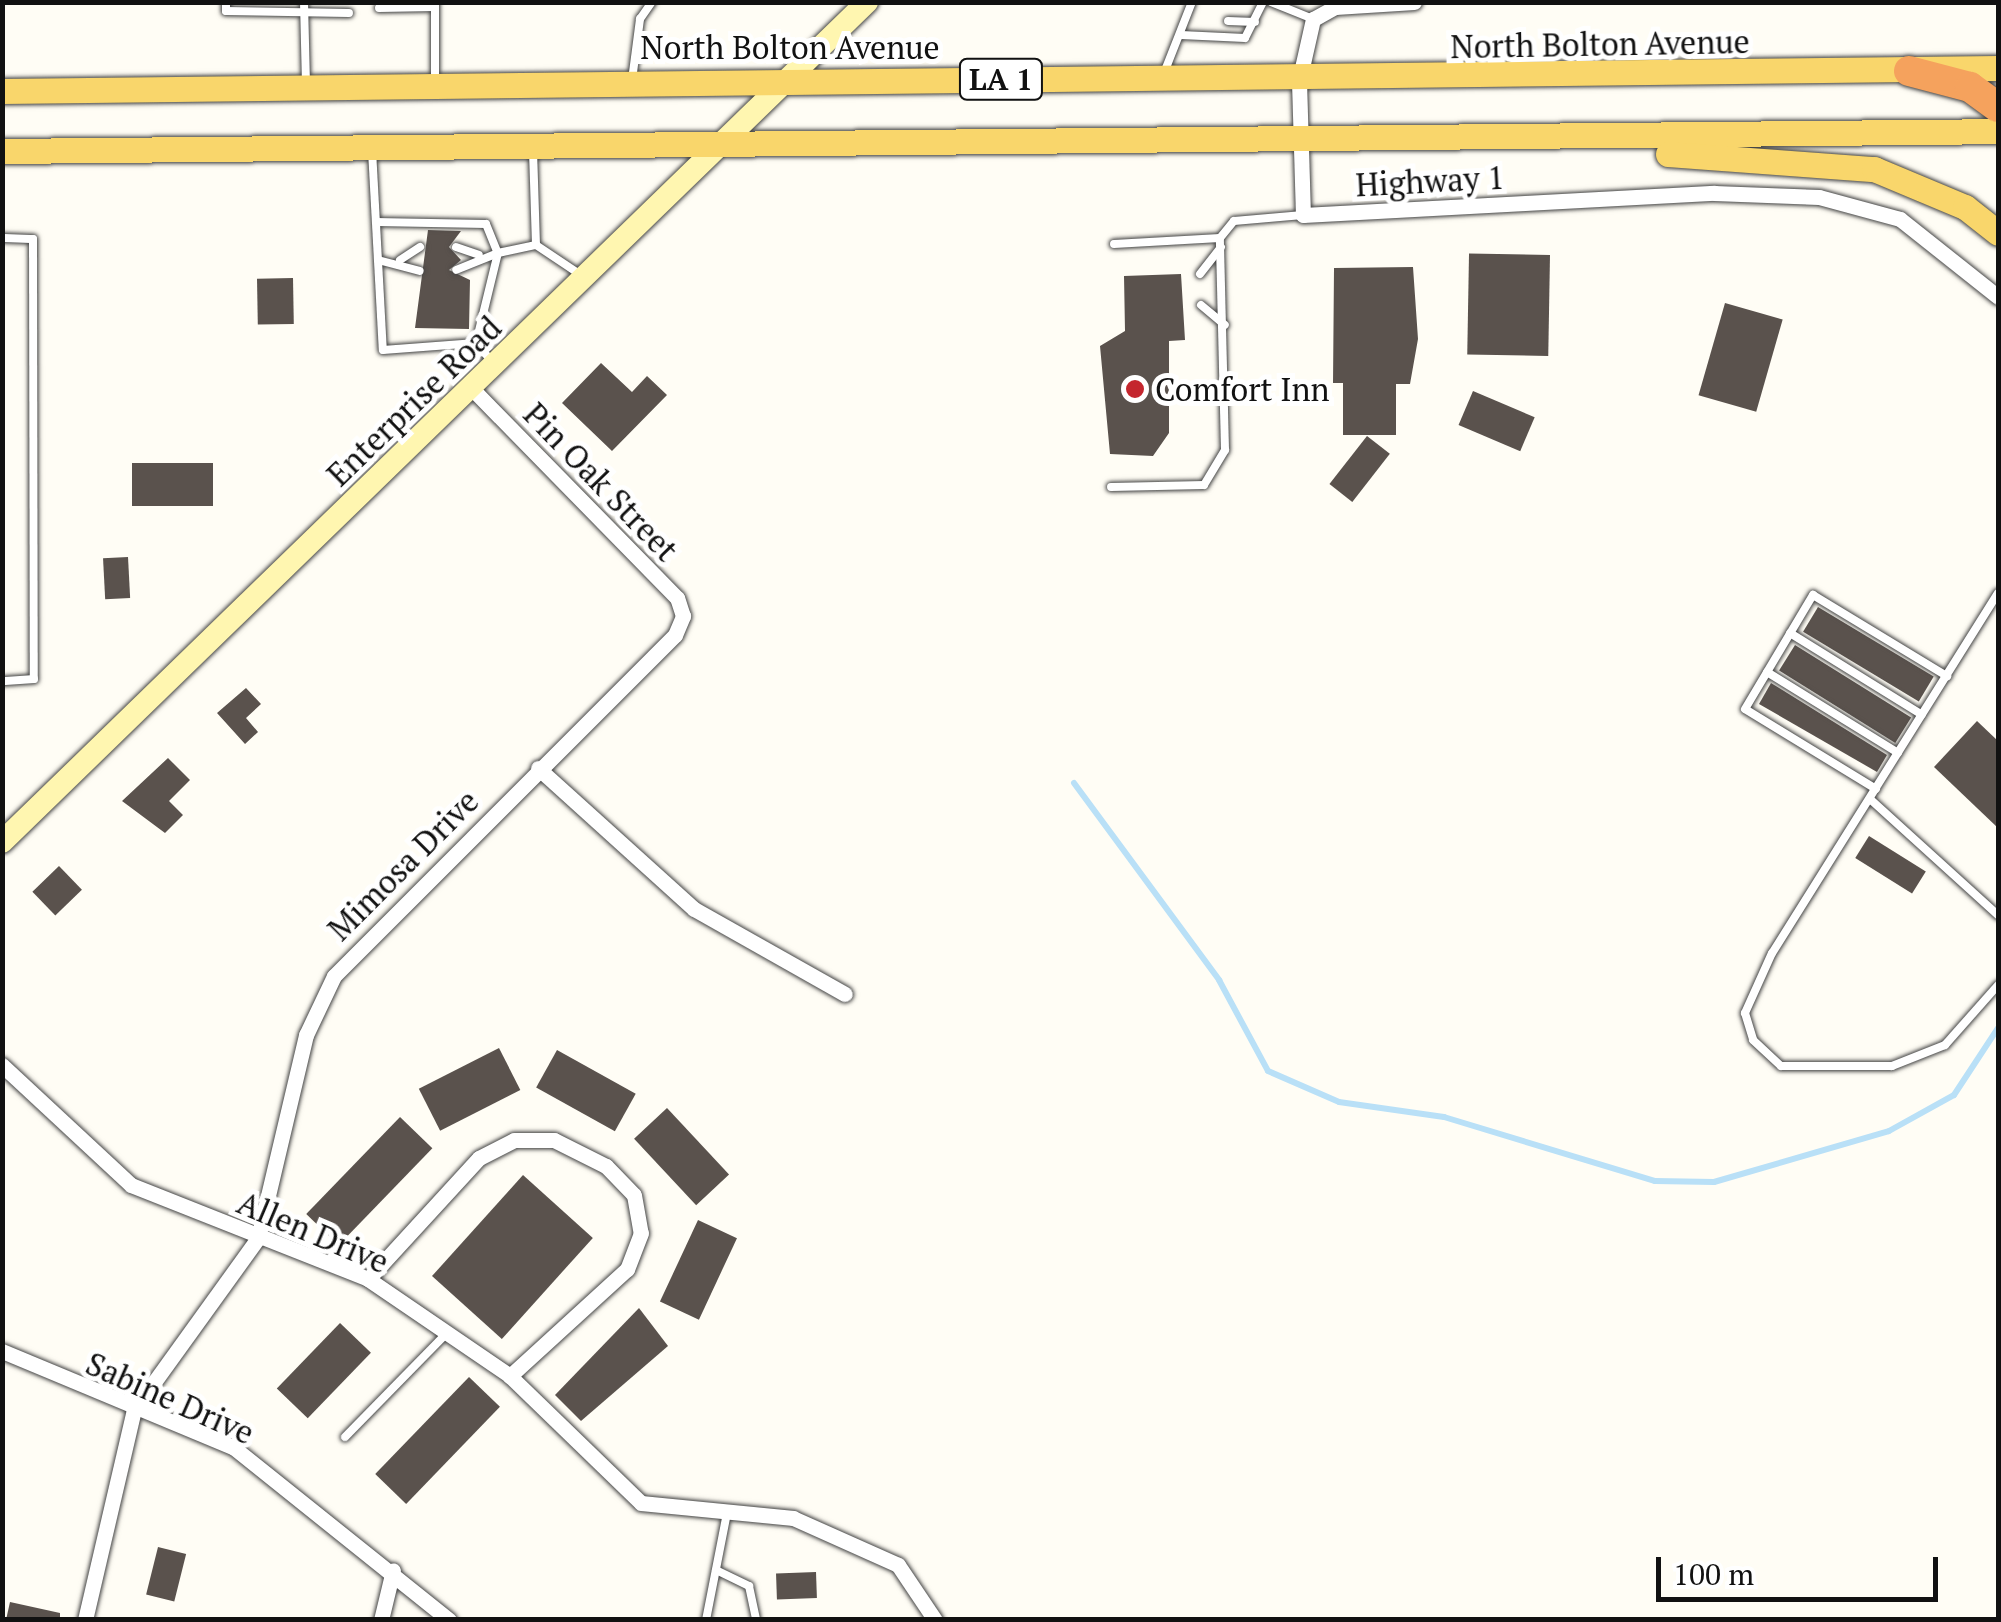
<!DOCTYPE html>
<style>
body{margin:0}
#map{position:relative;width:2001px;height:1622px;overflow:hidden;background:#fffdf5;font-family:"PT Serif",serif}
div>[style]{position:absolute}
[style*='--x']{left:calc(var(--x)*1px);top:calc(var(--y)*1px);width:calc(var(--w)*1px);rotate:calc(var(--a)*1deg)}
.stream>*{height:6px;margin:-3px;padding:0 3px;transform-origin:3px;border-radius:3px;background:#b9e0f7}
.building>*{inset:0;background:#5a524d;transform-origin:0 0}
.roads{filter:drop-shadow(0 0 2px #444) drop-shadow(0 0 2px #444)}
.lane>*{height:8px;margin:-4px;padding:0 4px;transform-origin:4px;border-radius:4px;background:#fff}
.street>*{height:15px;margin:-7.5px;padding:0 7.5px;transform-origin:7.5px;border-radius:7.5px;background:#fff}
.secondary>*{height:22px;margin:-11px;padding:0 11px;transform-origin:11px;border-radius:11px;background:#fff6b0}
.primary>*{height:25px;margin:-12.5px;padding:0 12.5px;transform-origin:12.5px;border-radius:12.5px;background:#f9d66b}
.highway>*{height:30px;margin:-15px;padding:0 15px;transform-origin:15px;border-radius:15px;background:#f5a25d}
.dots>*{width:28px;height:28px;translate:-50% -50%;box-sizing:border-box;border:5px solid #fff;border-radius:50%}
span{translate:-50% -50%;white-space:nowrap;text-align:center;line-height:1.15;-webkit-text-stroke:10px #fff;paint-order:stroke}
.shield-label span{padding:2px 8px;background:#fff;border:2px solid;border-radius:8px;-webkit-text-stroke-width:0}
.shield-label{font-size:30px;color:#111;font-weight:700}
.street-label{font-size:32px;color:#111}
.poi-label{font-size:32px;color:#111}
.left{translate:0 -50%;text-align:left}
.frame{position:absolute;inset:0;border:5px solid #111;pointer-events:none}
.scale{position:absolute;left:1656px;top:1557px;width:282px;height:45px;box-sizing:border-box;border:5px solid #111;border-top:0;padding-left:12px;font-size:30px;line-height:35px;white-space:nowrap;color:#111;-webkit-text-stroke:8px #fff;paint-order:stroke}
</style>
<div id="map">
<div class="stream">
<div style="--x:1074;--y:783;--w:245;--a:53.6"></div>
<div style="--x:1219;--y:980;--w:103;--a:61.7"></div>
<div style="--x:1268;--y:1071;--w:77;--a:23.6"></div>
<div style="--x:1339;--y:1102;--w:106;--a:8.1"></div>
<div style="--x:1444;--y:1117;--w:220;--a:16.9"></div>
<div style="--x:1655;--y:1181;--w:59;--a:1"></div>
<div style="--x:1714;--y:1182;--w:182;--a:-16.2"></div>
<div style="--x:1889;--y:1131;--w:74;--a:-29"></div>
<div style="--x:1954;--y:1095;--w:80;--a:-56.7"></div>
</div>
<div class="building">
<div style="clip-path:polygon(428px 230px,461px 231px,449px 247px,461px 260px,449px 270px,470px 280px,469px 329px,415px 328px)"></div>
<div style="left:1550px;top:255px;width:101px;height:81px;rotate:91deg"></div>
<div style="clip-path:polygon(1413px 267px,1418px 339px,1410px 384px,1396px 384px,1396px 435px,1343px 435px,1343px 383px,1333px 383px,1334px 268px)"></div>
<div style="clip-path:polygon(1181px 274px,1185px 340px,1169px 341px,1169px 433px,1153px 456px,1110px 454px,1100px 346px,1125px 331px,1124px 276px)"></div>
<div style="left:293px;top:278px;width:46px;height:36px;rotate:89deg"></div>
<div style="left:1725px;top:303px;width:60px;height:96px;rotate:16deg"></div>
<div style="clip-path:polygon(601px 363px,632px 392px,647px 376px,667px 395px,612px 451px,562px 403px)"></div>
<div style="left:1473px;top:391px;width:67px;height:37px;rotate:23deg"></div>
<div style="left:1367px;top:436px;width:29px;height:61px;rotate:38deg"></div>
<div style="left:213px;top:463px;width:43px;height:81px;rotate:90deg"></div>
<div style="left:128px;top:557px;width:41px;height:25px;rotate:87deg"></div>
<div style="left:1818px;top:607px;width:135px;height:29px;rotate:31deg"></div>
<div style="left:1795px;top:645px;width:137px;height:30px;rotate:32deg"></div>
<div style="clip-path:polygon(1771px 683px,1887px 755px,1877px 772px,1759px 704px)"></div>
<div style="clip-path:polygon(246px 688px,261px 704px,246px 718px,258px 732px,245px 744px,217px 713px)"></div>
<div style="clip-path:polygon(1977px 721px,1998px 741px,1998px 828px,1934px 767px)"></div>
<div style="clip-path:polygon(168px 758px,190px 780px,169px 801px,183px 815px,165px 833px,122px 801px)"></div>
<div style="left:1869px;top:836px;width:67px;height:26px;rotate:32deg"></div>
<div style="left:59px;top:866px;width:33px;height:37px;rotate:46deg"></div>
<div style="left:499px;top:1048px;width:47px;height:90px;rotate:63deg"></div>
<div style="left:557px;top:1050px;width:90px;height:43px;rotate:29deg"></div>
<div style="left:667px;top:1108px;width:91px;height:45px;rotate:47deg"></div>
<div style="left:400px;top:1117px;width:45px;height:135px;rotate:44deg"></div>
<div style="left:523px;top:1175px;width:94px;height:136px;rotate:42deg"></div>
<div style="left:698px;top:1220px;width:43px;height:90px;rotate:25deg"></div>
<div style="clip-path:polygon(639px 1308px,668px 1346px,581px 1421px,555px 1395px)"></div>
<div style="left:340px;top:1323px;width:43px;height:91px;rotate:44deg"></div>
<div style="left:469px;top:1377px;width:43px;height:135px;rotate:44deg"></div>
<div style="left:158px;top:1547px;width:29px;height:49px;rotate:14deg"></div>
<div style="left:816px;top:1572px;width:26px;height:40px;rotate:88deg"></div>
<div style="clip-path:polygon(10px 1602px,60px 1613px,60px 1620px,6px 1620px)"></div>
</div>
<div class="roads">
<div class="lane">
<div style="--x:226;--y:2;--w:9;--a:90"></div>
<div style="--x:226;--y:11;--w:123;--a:0.9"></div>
<div style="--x:304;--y:2;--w:81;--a:88.6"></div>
<div style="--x:435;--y:2;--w:81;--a:90"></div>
<div style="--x:1271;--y:2;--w:45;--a:22"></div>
<div style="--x:379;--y:8;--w:56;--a:-1"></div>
<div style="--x:1228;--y:21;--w:27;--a:2"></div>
<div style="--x:1181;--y:35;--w:64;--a:2.7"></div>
<div style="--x:1245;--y:38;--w:40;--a:-63.4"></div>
<div style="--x:1164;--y:73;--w:76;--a:-68.5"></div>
<div style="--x:632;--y:80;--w:62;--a:-82.5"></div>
<div style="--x:640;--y:19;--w:21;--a:-55"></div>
<div style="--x:372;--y:150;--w:200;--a:86.9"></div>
<div style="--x:383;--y:350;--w:93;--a:-4.3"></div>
<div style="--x:476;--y:343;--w:23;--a:49"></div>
<div style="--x:533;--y:150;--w:95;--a:88.2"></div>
<div style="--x:376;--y:222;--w:110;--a:1"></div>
<div style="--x:486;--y:224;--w:31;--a:68"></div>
<div style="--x:498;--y:253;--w:45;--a:158"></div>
<div style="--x:2;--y:238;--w:31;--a:2"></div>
<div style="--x:33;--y:239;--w:440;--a:89.9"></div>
<div style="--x:34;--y:679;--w:32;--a:176"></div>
<div style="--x:1114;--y:244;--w:106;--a:-3.2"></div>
<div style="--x:1220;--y:238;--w:22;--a:-51"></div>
<div style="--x:1234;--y:221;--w:69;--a:-5"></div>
<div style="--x:456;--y:247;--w:24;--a:19"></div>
<div style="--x:378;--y:260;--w:43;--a:14.7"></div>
<div style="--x:400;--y:260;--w:24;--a:-33"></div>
<div style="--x:1200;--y:274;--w:34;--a:-52"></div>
<div style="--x:1201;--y:305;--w:31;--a:40"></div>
<div style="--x:476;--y:343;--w:93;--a:-76.3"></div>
<div style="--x:498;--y:253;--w:39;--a:-12"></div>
<div style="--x:536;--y:245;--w:54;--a:33.7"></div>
<div style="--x:1111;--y:487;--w:93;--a:-1.2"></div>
<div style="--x:1204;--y:485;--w:41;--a:-59"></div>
<div style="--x:1225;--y:450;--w:212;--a:-91.4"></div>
<div style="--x:1998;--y:593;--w:425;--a:122.1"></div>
<div style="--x:1772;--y:953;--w:66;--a:114.2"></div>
<div style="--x:1745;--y:1013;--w:28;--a:73"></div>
<div style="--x:1753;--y:1040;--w:38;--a:43"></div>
<div style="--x:1781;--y:1066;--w:111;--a:0"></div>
<div style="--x:1892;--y:1066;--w:57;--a:-21.6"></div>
<div style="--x:1945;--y:1045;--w:80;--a:-48.5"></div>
<div style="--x:1790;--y:633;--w:155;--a:31.8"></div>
<div style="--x:1767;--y:672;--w:154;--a:31.7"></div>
<div style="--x:1876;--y:789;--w:153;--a:-148.6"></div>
<div style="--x:1745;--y:709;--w:133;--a:-59.2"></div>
<div style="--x:1813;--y:595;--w:157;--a:31.2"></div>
<div style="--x:1870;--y:799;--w:173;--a:42.2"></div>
<div style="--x:345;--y:1437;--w:146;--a:-45.6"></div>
<div style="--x:716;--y:1570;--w:37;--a:26"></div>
<div style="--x:749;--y:1586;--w:33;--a:78"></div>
<div style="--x:706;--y:1620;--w:109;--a:-78.9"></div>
</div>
<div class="street">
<div style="--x:1414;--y:2;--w:79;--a:176.4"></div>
<div style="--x:1335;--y:7;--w:25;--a:151"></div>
<div style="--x:1313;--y:19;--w:64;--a:102.7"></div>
<div style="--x:1299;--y:81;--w:134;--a:88.3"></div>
<div style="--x:1303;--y:215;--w:412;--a:-3.1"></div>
<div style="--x:1714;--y:193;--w:105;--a:2.2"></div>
<div style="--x:1819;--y:197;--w:84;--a:15.2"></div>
<div style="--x:1900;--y:219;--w:125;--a:38.5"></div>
<div style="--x:538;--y:768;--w:210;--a:42.1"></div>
<div style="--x:694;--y:909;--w:173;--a:29.4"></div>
<div style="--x:2;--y:1065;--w:176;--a:42.9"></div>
<div style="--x:131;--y:1185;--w:255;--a:21.6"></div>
<div style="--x:368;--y:1279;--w:172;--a:34.3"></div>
<div style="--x:510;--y:1376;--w:182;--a:44.1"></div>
<div style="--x:641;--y:1503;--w:153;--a:5.6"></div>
<div style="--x:793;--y:1518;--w:115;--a:24.1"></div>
<div style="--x:898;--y:1565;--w:66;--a:56.1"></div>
<div style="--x:368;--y:1279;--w:164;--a:-47.5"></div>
<div style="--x:479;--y:1158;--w:39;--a:-27"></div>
<div style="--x:514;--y:1140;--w:40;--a:0"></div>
<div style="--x:554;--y:1140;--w:58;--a:26.6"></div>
<div style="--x:606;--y:1166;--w:40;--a:46"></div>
<div style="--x:634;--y:1195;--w:39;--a:80"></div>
<div style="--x:641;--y:1233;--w:39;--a:111"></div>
<div style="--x:627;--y:1269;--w:159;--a:137.6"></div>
<div style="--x:2;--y:1351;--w:250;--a:22.6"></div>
<div style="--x:233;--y:1447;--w:277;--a:38.7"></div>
<div style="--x:85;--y:1620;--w:216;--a:-76.9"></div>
<div style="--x:134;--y:1410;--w:212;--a:-54.2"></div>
<div style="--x:258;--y:1238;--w:209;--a:-76.7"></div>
<div style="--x:306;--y:1035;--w:65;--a:-64.6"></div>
<div style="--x:334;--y:976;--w:482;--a:-45"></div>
<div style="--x:675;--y:635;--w:21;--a:-67"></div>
<div style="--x:683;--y:616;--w:19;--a:-108"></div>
<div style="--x:677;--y:598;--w:291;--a:-134.4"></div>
<div style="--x:381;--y:1620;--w:51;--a:-76.5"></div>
</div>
<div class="secondary">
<div style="--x:2;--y:842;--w:1206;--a:-44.16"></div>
</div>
<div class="primary">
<div style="--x:2;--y:91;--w:1996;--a:-0.66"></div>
<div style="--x:2;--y:151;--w:1996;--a:-0.57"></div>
<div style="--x:1668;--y:154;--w:207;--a:4.2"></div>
<div style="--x:1874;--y:169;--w:99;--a:22.7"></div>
<div style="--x:1965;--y:207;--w:42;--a:38.2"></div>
</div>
<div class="highway">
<div style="--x:1909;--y:71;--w:63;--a:14.7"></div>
<div style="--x:1970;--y:87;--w:34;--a:36"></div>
</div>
</div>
<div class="dots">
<div style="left:1135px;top:389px;background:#c4262e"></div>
</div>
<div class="shield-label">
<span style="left:1001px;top:79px">LA 1</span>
</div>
<div class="street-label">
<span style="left:1600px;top:44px;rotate:-1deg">North Bolton Avenue</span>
<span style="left:790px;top:47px">North Bolton Avenue</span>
<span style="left:1430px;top:181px;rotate:-3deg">Highway 1</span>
<span style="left:414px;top:401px;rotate:-44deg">Enterprise Road</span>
<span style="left:601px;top:482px;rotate:46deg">Pin Oak Street</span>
<span style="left:403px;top:865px;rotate:-45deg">Mimosa Drive</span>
<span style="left:313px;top:1232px;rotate:23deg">Allen Drive</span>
<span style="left:170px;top:1398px;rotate:24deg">Sabine Drive</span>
</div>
<div class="poi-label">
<span class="left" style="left:1155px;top:389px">Comfort Inn</span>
</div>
<div class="frame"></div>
<div class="scale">100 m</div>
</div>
